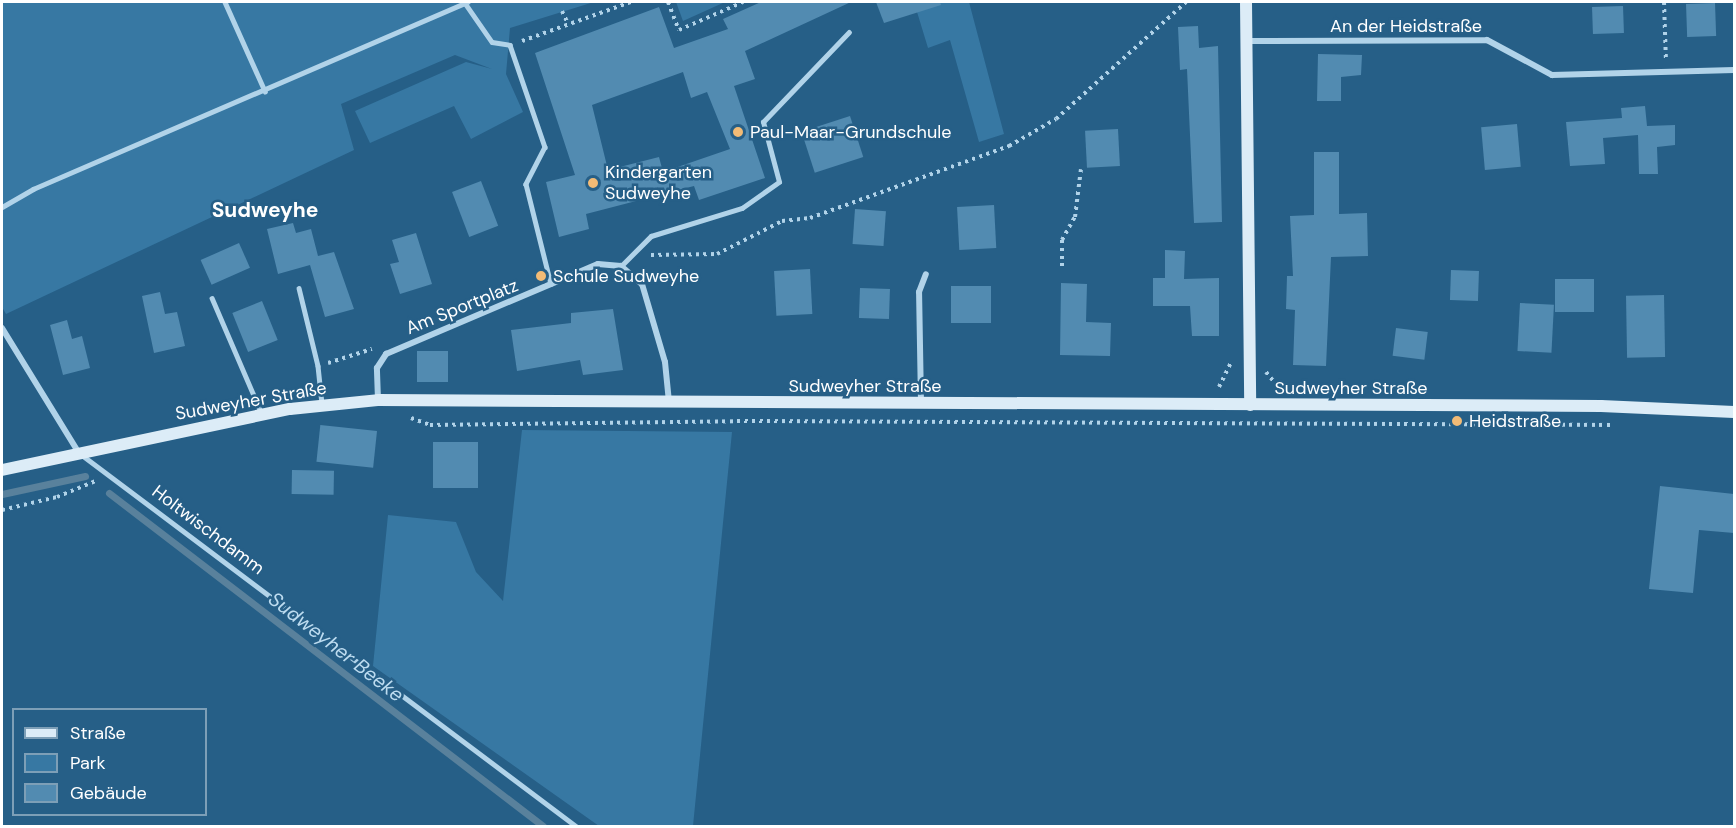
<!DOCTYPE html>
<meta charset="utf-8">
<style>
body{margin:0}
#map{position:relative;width:1736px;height:828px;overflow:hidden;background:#265f87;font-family:"DM Sans",sans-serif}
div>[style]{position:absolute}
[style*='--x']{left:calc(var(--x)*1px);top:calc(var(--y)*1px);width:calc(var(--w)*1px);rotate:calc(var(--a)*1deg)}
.green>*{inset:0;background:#3778a3}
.stream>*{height:7px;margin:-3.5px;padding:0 3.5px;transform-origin:3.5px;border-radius:3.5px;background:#59819c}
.building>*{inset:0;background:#528bb1;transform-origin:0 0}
.path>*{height:4px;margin-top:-2px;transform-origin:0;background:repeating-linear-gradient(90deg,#b1d3e9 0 3px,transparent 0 7.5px)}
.lane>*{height:4.5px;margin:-2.25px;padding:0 2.25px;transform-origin:2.25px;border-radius:2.25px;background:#b1d3e9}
.street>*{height:6px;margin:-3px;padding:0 3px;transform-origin:3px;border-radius:3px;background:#b1d3e9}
.secondary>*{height:12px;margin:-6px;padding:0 6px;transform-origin:6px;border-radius:6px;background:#dcecf7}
.dots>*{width:16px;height:16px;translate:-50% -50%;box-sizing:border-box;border:3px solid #265f87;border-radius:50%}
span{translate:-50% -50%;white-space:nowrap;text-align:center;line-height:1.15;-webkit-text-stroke:5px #265f87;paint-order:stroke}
.street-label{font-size:18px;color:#fff}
.poi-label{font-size:18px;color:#fff}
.left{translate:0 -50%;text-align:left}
.water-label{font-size:20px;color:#bddcf0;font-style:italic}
.quarter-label{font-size:21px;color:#fff;font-weight:700}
.frame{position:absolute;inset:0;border:3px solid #fff;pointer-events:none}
.legend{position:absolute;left:12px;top:708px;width:195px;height:108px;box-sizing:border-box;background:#265f87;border:2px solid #7d9fb7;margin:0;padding:8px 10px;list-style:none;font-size:18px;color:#fff}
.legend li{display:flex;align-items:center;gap:12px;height:30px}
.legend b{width:30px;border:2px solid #7d9fb7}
</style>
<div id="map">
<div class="green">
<div style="clip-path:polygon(2px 2px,594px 2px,510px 28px,506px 74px,523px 112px,471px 139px,454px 106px,370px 143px,355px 111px,466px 62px,492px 69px,455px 55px,341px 104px,354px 150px,6px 314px,2px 307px)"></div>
<div style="clip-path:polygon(676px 2px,725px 2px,683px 21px)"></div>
<div style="clip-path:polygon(914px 2px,969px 2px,1004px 134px,979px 142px,950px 40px,928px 48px)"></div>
<div style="clip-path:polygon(522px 430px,732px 432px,693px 826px,599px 826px,373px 666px,388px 515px,456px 522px,476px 572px,503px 601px)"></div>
</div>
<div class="stream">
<div style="--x:109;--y:493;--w:547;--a:37.5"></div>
<div style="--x:2;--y:494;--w:85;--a:-12.2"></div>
</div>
<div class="building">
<div style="clip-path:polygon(evenodd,761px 2px,851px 2px,745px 51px,755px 79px,734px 86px,765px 178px,699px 200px,694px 186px,586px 214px,589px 229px,559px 237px,546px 182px,575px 175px,535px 53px,659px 7px,674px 48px,728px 29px,723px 19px,761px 2px,683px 72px,691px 98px,707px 92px,730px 149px,663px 172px,659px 157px,608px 170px,592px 105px,683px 72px)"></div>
<div style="clip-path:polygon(876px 2px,940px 2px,941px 5px,884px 23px)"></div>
<div style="left:1715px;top:3px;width:33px;height:29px;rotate:88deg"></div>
<div style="left:1623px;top:6px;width:27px;height:31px;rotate:88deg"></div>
<div style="clip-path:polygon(1198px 26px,1199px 48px,1218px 46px,1222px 222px,1194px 223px,1187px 69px,1180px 70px,1178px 27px)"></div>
<div style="clip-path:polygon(1318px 54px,1362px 55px,1361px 75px,1341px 77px,1341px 101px,1317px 101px)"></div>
<div style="clip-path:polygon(1645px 106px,1647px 126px,1675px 125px,1675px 145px,1657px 147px,1658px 174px,1639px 174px,1638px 135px,1603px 138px,1605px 164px,1570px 166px,1566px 122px,1622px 118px,1621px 108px)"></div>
<div style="left:850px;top:116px;width:43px;height:51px;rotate:72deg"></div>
<div style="left:1517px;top:124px;width:43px;height:36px;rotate:85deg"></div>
<div style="left:1118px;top:129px;width:37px;height:33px;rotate:87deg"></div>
<div style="clip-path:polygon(1314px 152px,1339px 152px,1339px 214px,1367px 213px,1368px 256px,1331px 257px,1326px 366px,1293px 365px,1295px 310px,1286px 309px,1287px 276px,1293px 276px,1290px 216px,1314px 215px)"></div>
<div style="left:481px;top:181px;width:48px;height:31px;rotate:69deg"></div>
<div style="left:994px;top:205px;width:43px;height:37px;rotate:87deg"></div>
<div style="left:855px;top:209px;width:31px;height:35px;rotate:4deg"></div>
<div style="clip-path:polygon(293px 223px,296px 233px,311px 229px,318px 256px,334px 252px,354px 309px,325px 317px,310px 265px,278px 274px,267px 229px)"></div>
<div style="clip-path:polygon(416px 233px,432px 284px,400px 294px,390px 264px,399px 262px,392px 240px)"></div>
<div style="left:239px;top:243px;width:27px;height:42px;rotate:66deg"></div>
<div style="clip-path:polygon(1165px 250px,1185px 251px,1184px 279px,1219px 278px,1219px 336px,1192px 336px,1190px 306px,1153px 306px,1153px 278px,1165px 278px)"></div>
<div style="left:810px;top:269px;width:45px;height:36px;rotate:87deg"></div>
<div style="left:1451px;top:270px;width:28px;height:30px;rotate:2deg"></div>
<div style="left:1555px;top:279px;width:39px;height:33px"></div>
<div style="clip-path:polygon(1061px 283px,1087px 284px,1086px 322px,1111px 323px,1110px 356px,1060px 355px)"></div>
<div style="left:951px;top:286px;width:40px;height:37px"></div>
<div style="left:860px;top:288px;width:30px;height:30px;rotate:2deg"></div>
<div style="clip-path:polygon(160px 292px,165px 314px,177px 312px,185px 346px,154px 353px,142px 296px)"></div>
<div style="left:1664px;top:295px;width:62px;height:38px;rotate:89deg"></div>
<div style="left:262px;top:301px;width:42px;height:32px;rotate:68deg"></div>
<div style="left:1520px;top:303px;width:34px;height:48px;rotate:3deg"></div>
<div style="clip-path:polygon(613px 309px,623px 370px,583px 375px,580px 360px,517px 371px,511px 330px,571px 323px,571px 313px)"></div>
<div style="clip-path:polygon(67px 320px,72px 339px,82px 336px,90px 368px,63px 375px,50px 325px)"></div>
<div style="left:1396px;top:328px;width:32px;height:28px;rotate:7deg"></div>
<div style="left:417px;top:351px;width:31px;height:31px"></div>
<div style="left:377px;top:431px;width:37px;height:57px;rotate:96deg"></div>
<div style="left:433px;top:442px;width:45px;height:46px"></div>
<div style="left:292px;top:470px;width:42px;height:24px;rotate:1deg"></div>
<div style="clip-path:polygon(1660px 486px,1734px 494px,1734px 533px,1699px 530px,1693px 593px,1649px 589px)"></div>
</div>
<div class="path">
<div style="--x:668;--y:2;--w:30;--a:69"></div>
<div style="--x:679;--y:30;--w:70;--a:-23.6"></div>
<div style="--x:1664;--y:2;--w:59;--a:88.1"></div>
<div style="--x:562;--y:11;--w:14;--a:65"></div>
<div style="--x:522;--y:41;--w:116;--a:-19.7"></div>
<div style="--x:651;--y:255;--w:66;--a:-0.9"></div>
<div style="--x:717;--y:254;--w:73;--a:-26.9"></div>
<div style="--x:782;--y:221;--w:28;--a:-6"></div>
<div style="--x:810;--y:218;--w:212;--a:-19.9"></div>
<div style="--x:1009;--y:146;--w:54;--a:-29.9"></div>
<div style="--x:1056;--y:119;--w:175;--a:-42"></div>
<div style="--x:1062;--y:266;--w:26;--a:-90"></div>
<div style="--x:1062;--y:240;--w:26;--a:-61"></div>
<div style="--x:1075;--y:217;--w:48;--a:-82.9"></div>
<div style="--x:328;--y:363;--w:46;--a:-17.7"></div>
<div style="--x:1266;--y:372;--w:21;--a:51"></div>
<div style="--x:1219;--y:387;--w:28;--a:-64"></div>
<div style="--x:411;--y:418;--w:20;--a:20"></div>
<div style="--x:430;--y:425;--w:307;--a:-0.7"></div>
<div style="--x:737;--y:421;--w:877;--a:0.26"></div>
<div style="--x:2;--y:510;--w:57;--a:-13.3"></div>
<div style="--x:57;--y:497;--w:44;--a:-22.5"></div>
</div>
<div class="lane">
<div style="--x:225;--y:2;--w:98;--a:65.8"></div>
<div style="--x:465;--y:3;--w:47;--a:55.3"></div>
<div style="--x:492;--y:42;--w:18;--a:9"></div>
<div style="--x:510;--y:45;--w:108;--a:71.1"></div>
<div style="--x:545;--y:147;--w:42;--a:117.2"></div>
<div style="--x:526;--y:184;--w:103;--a:76"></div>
<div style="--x:2;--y:207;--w:36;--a:-30"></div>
<div style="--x:33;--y:189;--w:473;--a:-23.3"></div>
<div style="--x:621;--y:266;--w:42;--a:-45"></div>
<div style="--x:651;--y:236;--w:95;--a:-17.1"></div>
<div style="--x:742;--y:208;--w:45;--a:-35.1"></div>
<div style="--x:779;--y:182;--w:62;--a:-104.9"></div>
<div style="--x:763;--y:122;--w:124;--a:-46.3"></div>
<div style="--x:299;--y:288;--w:80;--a:76.3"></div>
<div style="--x:318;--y:366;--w:39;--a:84"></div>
<div style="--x:212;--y:298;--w:126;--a:66.7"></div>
<div style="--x:82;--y:455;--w:618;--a:36.91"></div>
</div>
<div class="street">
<div style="--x:1248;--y:41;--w:239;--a:-0.2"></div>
<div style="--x:1487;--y:40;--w:74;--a:28.3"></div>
<div style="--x:1552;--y:75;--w:182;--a:-1.6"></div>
<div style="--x:2;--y:328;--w:147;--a:58.4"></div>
<div style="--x:378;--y:400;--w:32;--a:-92"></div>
<div style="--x:377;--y:368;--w:17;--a:-57"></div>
<div style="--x:386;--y:354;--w:230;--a:-23"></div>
<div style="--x:598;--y:264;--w:23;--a:5"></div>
<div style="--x:621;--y:266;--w:28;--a:41"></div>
<div style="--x:642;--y:284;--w:81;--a:73.6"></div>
<div style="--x:665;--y:362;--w:40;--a:84.3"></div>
<div style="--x:921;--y:403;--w:111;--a:-91"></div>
<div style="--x:919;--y:292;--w:19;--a:-69"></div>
</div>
<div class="secondary">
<div style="--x:1246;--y:2;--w:403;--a:89.4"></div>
<div style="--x:2;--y:470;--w:294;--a:-12"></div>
<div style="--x:290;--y:409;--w:88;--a:-5.8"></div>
<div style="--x:378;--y:400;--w:1223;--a:0.28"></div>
<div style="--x:1601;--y:406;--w:133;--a:2.6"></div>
</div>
<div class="dots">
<div style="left:738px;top:132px;background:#f2bb76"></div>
<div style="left:593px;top:183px;background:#f2bb76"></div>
<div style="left:541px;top:276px;background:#f2bb76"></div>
<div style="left:1457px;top:421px;background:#f2bb76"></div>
</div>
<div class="street-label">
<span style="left:1406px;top:26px">An der Heidstraße</span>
<span style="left:462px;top:307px;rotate:-22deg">Am Sportplatz</span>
<span style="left:865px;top:386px">Sudweyher Straße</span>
<span style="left:1351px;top:388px">Sudweyher Straße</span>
<span style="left:251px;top:401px;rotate:-10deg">Sudweyher Straße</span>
<span style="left:208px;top:530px;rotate:37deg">Holtwischdamm</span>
</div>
<div class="poi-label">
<span class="left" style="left:750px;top:132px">Paul-Maar-Grundschule</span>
<span class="left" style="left:605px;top:183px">Kindergarten<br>Sudweyhe</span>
<span class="left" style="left:553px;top:276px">Schule Sudweyhe</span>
<span class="left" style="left:1469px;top:421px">Heidstraße</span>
</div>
<div class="water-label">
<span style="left:336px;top:647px;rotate:38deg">Sudweyher Beeke</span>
</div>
<div class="quarter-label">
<span style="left:265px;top:210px">Sudweyhe</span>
</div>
<div class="frame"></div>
<ul class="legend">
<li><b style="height:8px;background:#dcecf7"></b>Straße</li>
<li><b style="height:16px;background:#3778a3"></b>Park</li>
<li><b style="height:16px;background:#528bb1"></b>Gebäude</li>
</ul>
</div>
